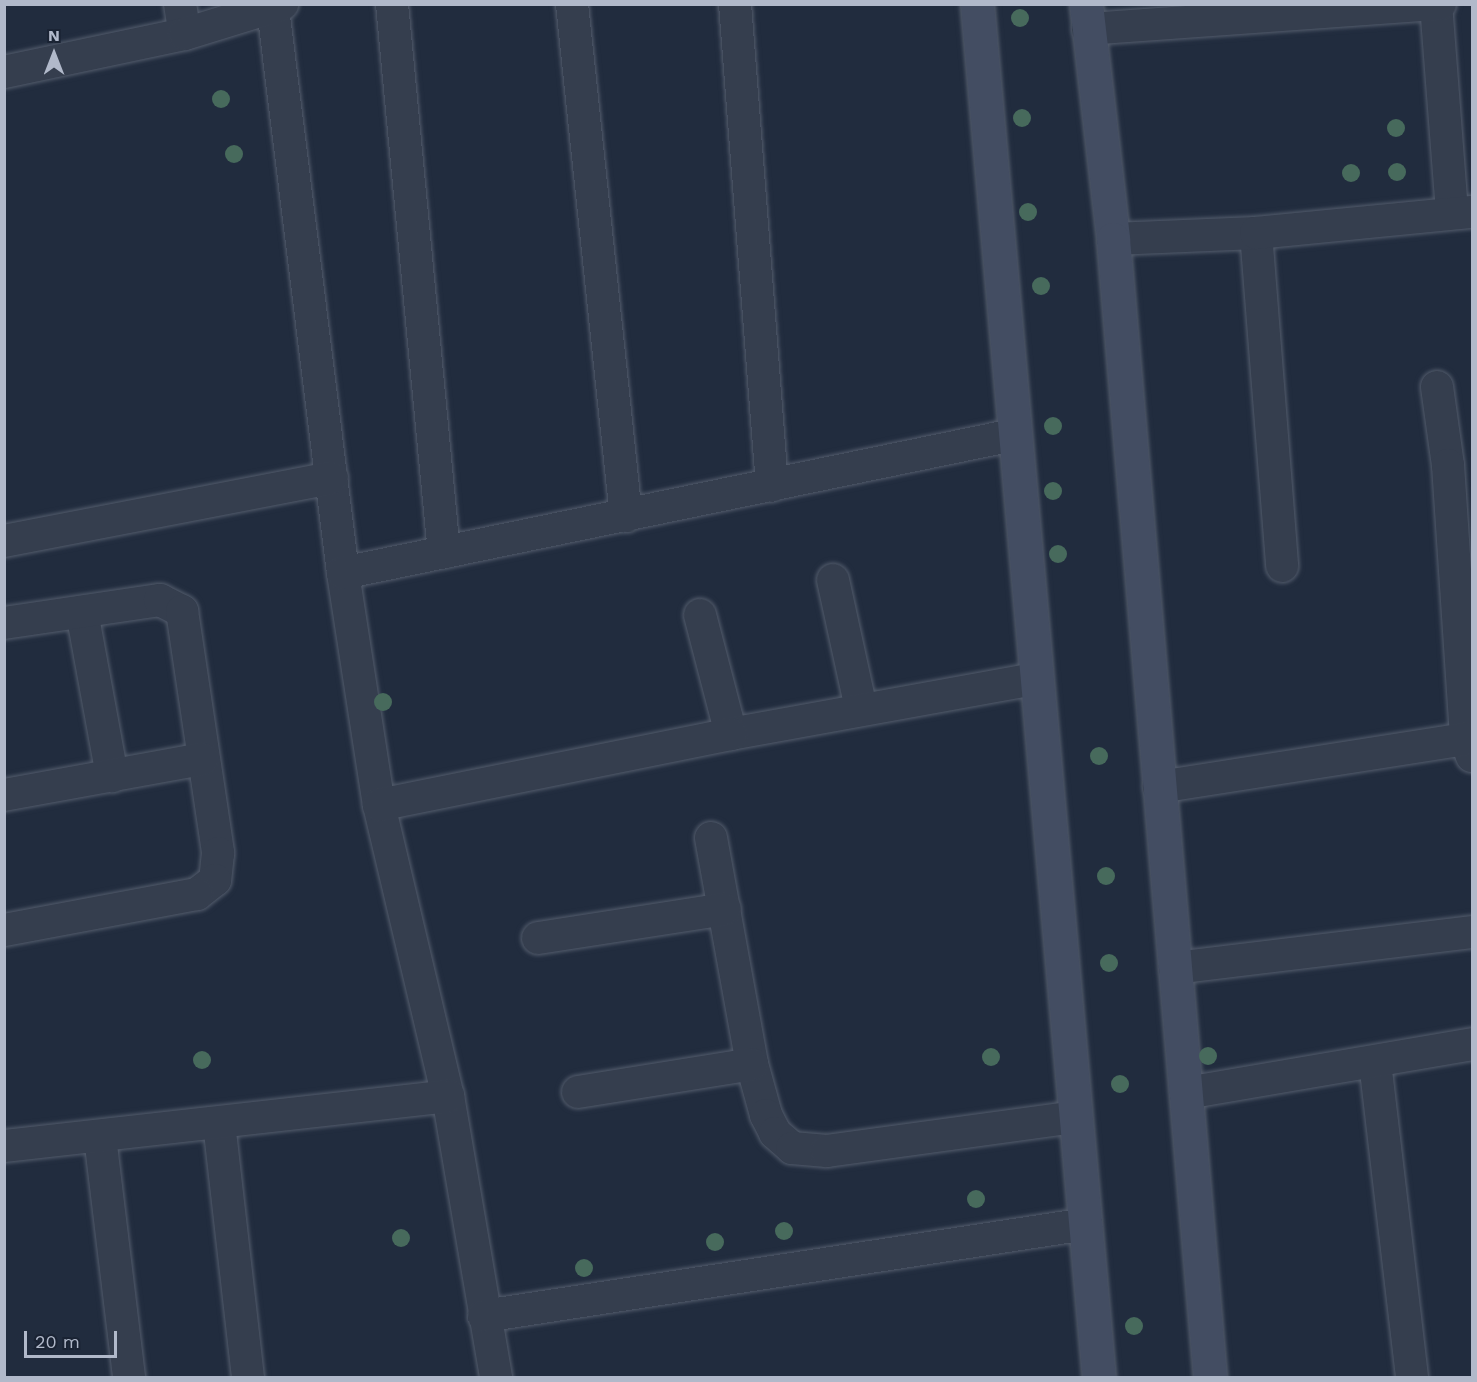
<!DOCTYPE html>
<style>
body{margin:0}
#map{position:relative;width:1477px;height:1382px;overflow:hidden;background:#212c3e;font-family:"Work Sans",sans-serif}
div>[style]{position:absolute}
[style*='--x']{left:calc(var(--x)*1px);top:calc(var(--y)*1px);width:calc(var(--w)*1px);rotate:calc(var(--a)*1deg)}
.roads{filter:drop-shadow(0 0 2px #535c6c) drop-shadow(0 0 2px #535c6c)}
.street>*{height:32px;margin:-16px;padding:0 16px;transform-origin:16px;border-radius:16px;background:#353e4e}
.secondary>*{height:33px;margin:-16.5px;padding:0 16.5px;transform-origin:16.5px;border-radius:16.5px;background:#434d62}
.trees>*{width:18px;height:18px;margin:-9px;border-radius:50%;background:#476a5c}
span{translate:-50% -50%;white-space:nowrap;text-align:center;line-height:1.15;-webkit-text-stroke:5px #1a2333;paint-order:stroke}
.frame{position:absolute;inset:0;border:6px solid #b1b9ca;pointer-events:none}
.north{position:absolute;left:24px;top:24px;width:60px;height:60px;-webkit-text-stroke:4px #1a2333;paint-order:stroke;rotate:0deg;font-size:16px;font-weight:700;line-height:24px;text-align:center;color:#b1b9ca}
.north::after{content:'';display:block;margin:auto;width:21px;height:27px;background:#b1b9ca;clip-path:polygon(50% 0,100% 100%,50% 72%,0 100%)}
.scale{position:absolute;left:24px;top:1331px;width:93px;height:27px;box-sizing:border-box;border:3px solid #b1b9ca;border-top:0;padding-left:8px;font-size:18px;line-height:21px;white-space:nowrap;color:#b1b9ca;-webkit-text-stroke:4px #1a2333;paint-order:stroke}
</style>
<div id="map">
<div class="roads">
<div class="street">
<div style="--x:180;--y:4;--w:30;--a:81"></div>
<div style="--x:392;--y:4;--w:551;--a:84.59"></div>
<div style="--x:572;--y:4;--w:515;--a:83.98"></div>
<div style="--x:735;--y:4;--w:483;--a:85.6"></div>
<div style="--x:1436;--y:4;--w:208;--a:85.6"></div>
<div style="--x:273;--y:9;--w:568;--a:82.93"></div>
<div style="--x:343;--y:573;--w:235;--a:81.2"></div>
<div style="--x:379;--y:805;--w:299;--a:76.7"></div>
<div style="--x:448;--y:1096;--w:286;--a:80.3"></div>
<div style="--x:1088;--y:29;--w:353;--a:-4.1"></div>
<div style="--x:4;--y:72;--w:185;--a:-11.9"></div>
<div style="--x:185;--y:34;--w:102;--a:-17.2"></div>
<div style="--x:1256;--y:233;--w:334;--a:85.5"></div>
<div style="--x:1113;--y:239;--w:143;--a:-2.4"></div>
<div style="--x:1256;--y:233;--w:217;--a:-5.6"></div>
<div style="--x:1437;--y:387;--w:79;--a:82"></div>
<div style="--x:1448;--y:465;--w:275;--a:86.2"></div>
<div style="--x:1466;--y:739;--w:18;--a:71"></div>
<div style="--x:4;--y:541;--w:334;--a:-10.9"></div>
<div style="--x:343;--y:573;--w:684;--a:-11.64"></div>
<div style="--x:833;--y:580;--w:131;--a:77.7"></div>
<div style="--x:82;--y:612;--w:167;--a:79.6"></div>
<div style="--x:700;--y:615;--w:123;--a:75.4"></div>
<div style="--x:731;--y:734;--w:309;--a:-10.3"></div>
<div style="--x:4;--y:623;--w:158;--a:-8.4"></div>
<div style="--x:160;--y:600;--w:25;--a:27"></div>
<div style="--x:182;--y:611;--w:245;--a:81.5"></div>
<div style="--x:218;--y:853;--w:27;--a:96"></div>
<div style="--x:215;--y:880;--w:23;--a:142"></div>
<div style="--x:197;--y:894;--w:196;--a:169.4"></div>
<div style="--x:1159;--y:787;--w:311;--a:-8.9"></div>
<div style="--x:4;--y:795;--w:202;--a:-10.3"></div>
<div style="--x:379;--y:805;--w:359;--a:-11.4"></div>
<div style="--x:711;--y:838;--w:230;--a:79.7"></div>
<div style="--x:752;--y:1064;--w:53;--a:74.6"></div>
<div style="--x:766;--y:1115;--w:20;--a:63"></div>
<div style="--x:775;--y:1133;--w:23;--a:41"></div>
<div style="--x:792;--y:1148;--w:35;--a:5"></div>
<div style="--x:827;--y:1151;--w:251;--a:-7.8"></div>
<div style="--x:538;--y:938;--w:189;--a:-8.8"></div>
<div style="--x:1175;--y:968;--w:299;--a:-6.9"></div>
<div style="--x:1375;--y:1062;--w:318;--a:83.3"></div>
<div style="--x:578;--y:1092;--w:176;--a:-9.1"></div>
<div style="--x:1186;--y:1093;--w:290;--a:-9.7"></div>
<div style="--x:219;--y:1123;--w:257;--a:83.5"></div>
<div style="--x:100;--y:1137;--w:243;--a:83.1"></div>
<div style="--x:4;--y:1146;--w:447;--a:-6.4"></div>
<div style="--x:484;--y:1316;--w:609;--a:-8.69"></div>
</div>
<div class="secondary">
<div style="--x:977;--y:4;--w:1379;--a:84.93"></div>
<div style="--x:1086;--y:4;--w:237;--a:83.4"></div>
<div style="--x:1113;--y:239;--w:1143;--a:85.13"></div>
</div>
</div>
<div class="trees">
<div style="left:1020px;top:18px"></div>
<div style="left:221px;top:99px"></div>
<div style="left:1022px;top:118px"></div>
<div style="left:1396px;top:128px"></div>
<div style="left:234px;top:154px"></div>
<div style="left:1397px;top:172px"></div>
<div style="left:1351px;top:173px"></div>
<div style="left:1028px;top:212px"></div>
<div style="left:1041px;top:286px"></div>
<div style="left:1053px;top:426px"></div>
<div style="left:1053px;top:491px"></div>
<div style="left:1058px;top:554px"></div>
<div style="left:383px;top:702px"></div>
<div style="left:1099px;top:756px"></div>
<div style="left:1106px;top:876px"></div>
<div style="left:1109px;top:963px"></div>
<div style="left:1208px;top:1056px"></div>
<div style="left:991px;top:1057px"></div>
<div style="left:202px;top:1060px"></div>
<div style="left:1120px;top:1084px"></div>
<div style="left:976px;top:1199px"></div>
<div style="left:784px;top:1231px"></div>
<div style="left:401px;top:1238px"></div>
<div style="left:715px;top:1242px"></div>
<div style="left:584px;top:1268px"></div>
<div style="left:1134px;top:1326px"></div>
</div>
<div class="frame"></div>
<div class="north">N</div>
<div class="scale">20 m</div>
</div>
